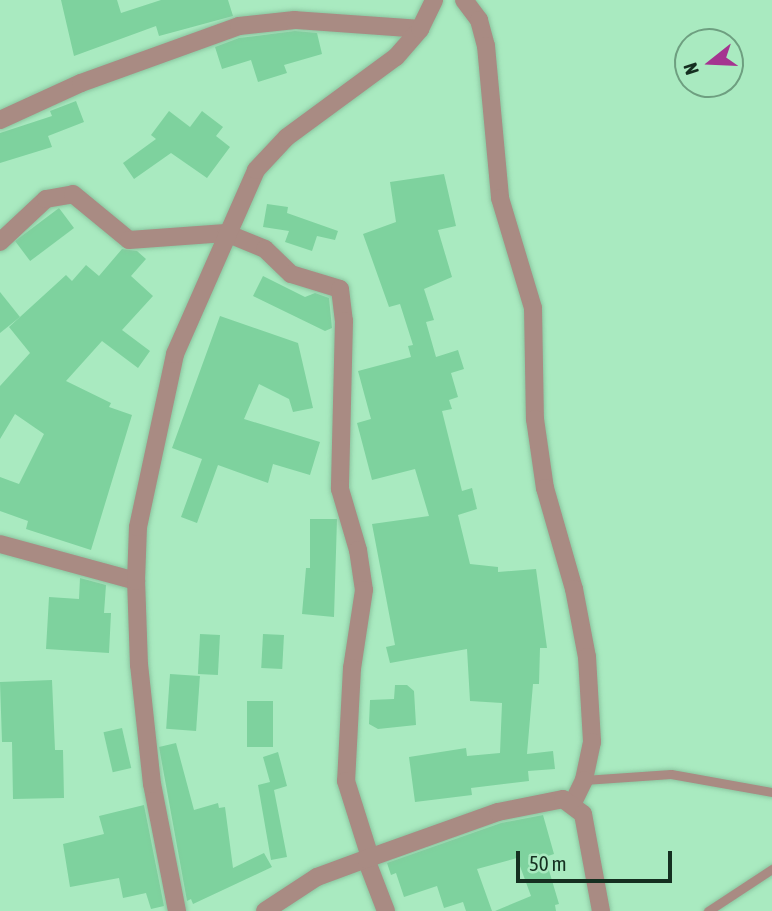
<!DOCTYPE html>
<style>
body{margin:0}
#map{position:relative;width:772px;height:911px;overflow:hidden;background:#a9eac0;font-family:"Asap Condensed",sans-serif}
div>[style]{position:absolute}
[style*='--x']{left:calc(var(--x)*1px);top:calc(var(--y)*1px);width:calc(var(--w)*1px);rotate:calc(var(--a)*1deg)}
.building>*{inset:0;background:#7ed29e;transform-origin:0 0}
.roads{filter:drop-shadow(0 0 2px #8bc5a0) drop-shadow(0 0 2px #8bc5a0)}
.service>*{height:9px;margin:-4.5px;padding:0 4.5px;transform-origin:4.5px;border-radius:4.5px;background:#a98b83}
.minor>*{height:18px;margin:-9px;padding:0 9px;transform-origin:9px;border-radius:9px;background:#a98b83}
span{translate:-50% -50%;white-space:nowrap;text-align:center;line-height:1.15;-webkit-text-stroke:5px #a9eac0;paint-order:stroke}
.north{position:absolute;left:674px;top:28px;width:70px;height:70px;box-sizing:border-box;background:#a9eac0;border:2px solid #6e9f80;border-radius:50%;rotate:252deg;font-size:19px;font-weight:700;line-height:28px;text-align:center;color:#152f20}
.north::after{content:'';display:block;margin:auto;width:24px;height:32px;background:#a53490;clip-path:polygon(50% 0,100% 100%,50% 72%,0 100%)}
.scale{position:absolute;left:516px;top:851px;width:156px;height:32px;box-sizing:border-box;border:4px solid #152f20;border-top:0;padding-left:9px;font-size:21px;line-height:24px;white-space:nowrap;color:#152f20;-webkit-text-stroke:5px #a9eac0;paint-order:stroke}
</style>
<div id="map">
<div class="building">
<div style="clip-path:polygon(61px 0,117px 0,121px 13px,161px 0,228px 0,233px 16px,159px 36px,156px 26px,74px 56px)"></div>
<div style="clip-path:polygon(295px 31px,317px 33px,322px 54px,284px 65px,287px 73px,258px 82px,251px 60px,222px 69px,215px 47px,239px 38px)"></div>
<div style="clip-path:polygon(76px 101px,84px 122px,48px 136px,52px 147px,0 163px,0 133px,52px 116px,50px 111px)"></div>
<div style="clip-path:polygon(169px 111px,190px 127px,202px 111px,223px 127px,216px 136px,230px 147px,207px 178px,171px 153px,134px 179px,123px 163px,156px 139px,151px 135px)"></div>
<div style="clip-path:polygon(444px 174px,456px 226px,438px 230px,452px 277px,424px 289px,434px 320px,426px 322px,436px 357px,458px 350px,464px 369px,451px 373px,458px 397px,449px 400px,452px 409px,442px 411px,462px 491px,472px 488px,477px 509px,458px 515px,470px 564px,498px 567px,498px 572px,536px 569px,547px 648px,540px 648px,539px 684px,533px 684px,527px 754px,553px 751px,555px 769px,528px 771px,529px 781px,471px 788px,472px 795px,415px 802px,409px 757px,466px 748px,467px 756px,500px 753px,502px 703px,470px 701px,467px 649px,390px 663px,386px 647px,395px 645px,372px 524px,429px 516px,415px 469px,372px 480px,357px 423px,371px 419px,358px 371px,411px 357px,408px 346px,413px 345px,400px 304px,389px 307px,363px 234px,396px 222px,390px 182px)"></div>
<div style="clip-path:polygon(267px 204px,288px 207px,287px 213px,338px 231px,335px 240px,317px 236px,312px 251px,285px 242px,289px 231px,263px 227px)"></div>
<div style="left:59px;top:208px;width:25px;height:55px;rotate:53deg"></div>
<div style="clip-path:polygon(122px 249px,137px 251px,146px 259px,131px 276px,153px 296px,122px 330px,150px 351px,138px 368px,102px 341px,66px 381px,111px 403px,109px 407px,132px 415px,91px 550px,26px 529px,28px 521px,0 511px,0 477px,19px 484px,44px 434px,15px 414px,0 439px,0 386px,30px 353px,9px 327px,66px 275px,72px 281px,86px 265px,99px 276px)"></div>
<div style="clip-path:polygon(263px 276px,305px 297px,315px 293px,329px 298px,332px 328px,325px 331px,253px 296px)"></div>
<div style="clip-path:polygon(0 292px,20px 317px,0 333px)"></div>
<div style="clip-path:polygon(220px 316px,298px 343px,313px 408px,293px 412px,289px 399px,259px 384px,244px 419px,320px 442px,310px 475px,273px 464px,268px 483px,218px 465px,197px 523px,181px 517px,202px 459px,172px 448px)"></div>
<div style="clip-path:polygon(310px 519px,337px 519px,334px 617px,302px 614px,306px 568px,310px 568px)"></div>
<div style="clip-path:polygon(80px 578px,106px 585px,104px 613px,111px 613px,109px 653px,46px 649px,49px 597px,79px 599px)"></div>
<div style="left:200px;top:634px;width:20px;height:40px;rotate:3deg"></div>
<div style="left:263px;top:634px;width:21px;height:34px;rotate:3deg"></div>
<div style="left:170px;top:674px;width:30px;height:55px;rotate:4deg"></div>
<div style="clip-path:polygon(52px 680px,55px 750px,63px 750px,64px 798px,13px 799px,12px 742px,2px 742px,0 682px)"></div>
<div style="clip-path:polygon(395px 685px,407px 685px,414px 691px,416px 725px,378px 729px,369px 724px,370px 700px,394px 699px)"></div>
<div style="left:247px;top:701px;width:26px;height:46px"></div>
<div style="left:122px;top:728px;width:41px;height:19px;rotate:77deg"></div>
<div style="clip-path:polygon(176px 743px,194px 810px,218px 803px,219px 808px,225px 807px,233px 868px,264px 853px,272px 867px,193px 904px,191px 899px,187px 901px,159px 747px)"></div>
<div style="clip-path:polygon(278px 752px,287px 786px,274px 790px,287px 857px,271px 860px,258px 785px,270px 782px,263px 757px)"></div>
<div style="clip-path:polygon(144px 805px,164px 906px,151px 909px,146px 893px,123px 898px,119px 878px,70px 887px,63px 844px,104px 834px,99px 816px)"></div>
<div style="clip-path:polygon(543px 815px,554px 854px,545px 857px,559px 904px,555px 905px,556px 911px,495px 911px,531px 896px,517px 858px,477px 869px,492px 911px,466px 911px,463px 902px,444px 908px,437px 886px,404px 897px,396px 873px,391px 875px,387px 863px,501px 823px)"></div>
</div>
<div class="roads">
<div class="service">
<div style="--x:584;--y:780;--w:87;--a:-3.9"></div>
<div style="--x:671;--y:774;--w:103;--a:10.1"></div>
<div style="--x:708;--y:911;--w:77;--a:-33.3"></div>
</div>
<div class="minor">
<div style="--x:464;--y:0;--w:25;--a:53"></div>
<div style="--x:479;--y:20;--w:27;--a:75"></div>
<div style="--x:486;--y:46;--w:153;--a:84.7"></div>
<div style="--x:500;--y:198;--w:115;--a:73.3"></div>
<div style="--x:533;--y:308;--w:111;--a:89"></div>
<div style="--x:535;--y:419;--w:70;--a:81.8"></div>
<div style="--x:545;--y:488;--w:105;--a:74"></div>
<div style="--x:574;--y:589;--w:69;--a:79.2"></div>
<div style="--x:587;--y:657;--w:85;--a:86.6"></div>
<div style="--x:592;--y:742;--w:39;--a:102"></div>
<div style="--x:584;--y:780;--w:25;--a:116"></div>
<div style="--x:0;--y:120;--w:89;--a:-24.6"></div>
<div style="--x:81;--y:83;--w:168;--a:-19.8"></div>
<div style="--x:239;--y:26;--w:56;--a:-6.1"></div>
<div style="--x:295;--y:20;--w:125;--a:4.1"></div>
<div style="--x:0;--y:242;--w:63;--a:-43.1"></div>
<div style="--x:46;--y:199;--w:27;--a:-10"></div>
<div style="--x:73;--y:194;--w:72;--a:39.4"></div>
<div style="--x:129;--y:240;--w:97;--a:-4.1"></div>
<div style="--x:226;--y:233;--w:42;--a:22.3"></div>
<div style="--x:265;--y:249;--w:36;--a:44"></div>
<div style="--x:291;--y:274;--w:51;--a:17"></div>
<div style="--x:340;--y:289;--w:32;--a:83"></div>
<div style="--x:344;--y:321;--w:168;--a:91.4"></div>
<div style="--x:340;--y:489;--w:64;--a:73.6"></div>
<div style="--x:358;--y:550;--w:40;--a:81.5"></div>
<div style="--x:364;--y:590;--w:79;--a:98.7"></div>
<div style="--x:352;--y:668;--w:113;--a:93"></div>
<div style="--x:346;--y:781;--w:80;--a:72.5"></div>
<div style="--x:0;--y:544;--w:141;--a:15.2"></div>
<div style="--x:366;--y:859;--w:56;--a:69"></div>
<div style="--x:177;--y:911;--w:129;--a:-101.1"></div>
<div style="--x:152;--y:784;--w:120;--a:-96.2"></div>
<div style="--x:139;--y:665;--w:84;--a:-92"></div>
<div style="--x:136;--y:581;--w:54;--a:-87.9"></div>
<div style="--x:138;--y:527;--w:177;--a:-77.9"></div>
<div style="--x:175;--y:354;--w:201;--a:-66.2"></div>
<div style="--x:256;--y:170;--w:45;--a:-46.8"></div>
<div style="--x:287;--y:137;--w:135;--a:-36.3"></div>
<div style="--x:396;--y:57;--w:37;--a:-49"></div>
<div style="--x:420;--y:29;--w:32;--a:-64"></div>
<div style="--x:265;--y:911;--w:62;--a:-33.2"></div>
<div style="--x:317;--y:877;--w:52;--a:-20.2"></div>
<div style="--x:366;--y:859;--w:140;--a:-19.6"></div>
<div style="--x:498;--y:812;--w:66;--a:-11.3"></div>
<div style="--x:563;--y:799;--w:25;--a:37"></div>
<div style="--x:583;--y:814;--w:99;--a:79.5"></div>
</div>
</div>
<div class="north">N</div>
<div class="scale">50 m</div>
</div>
